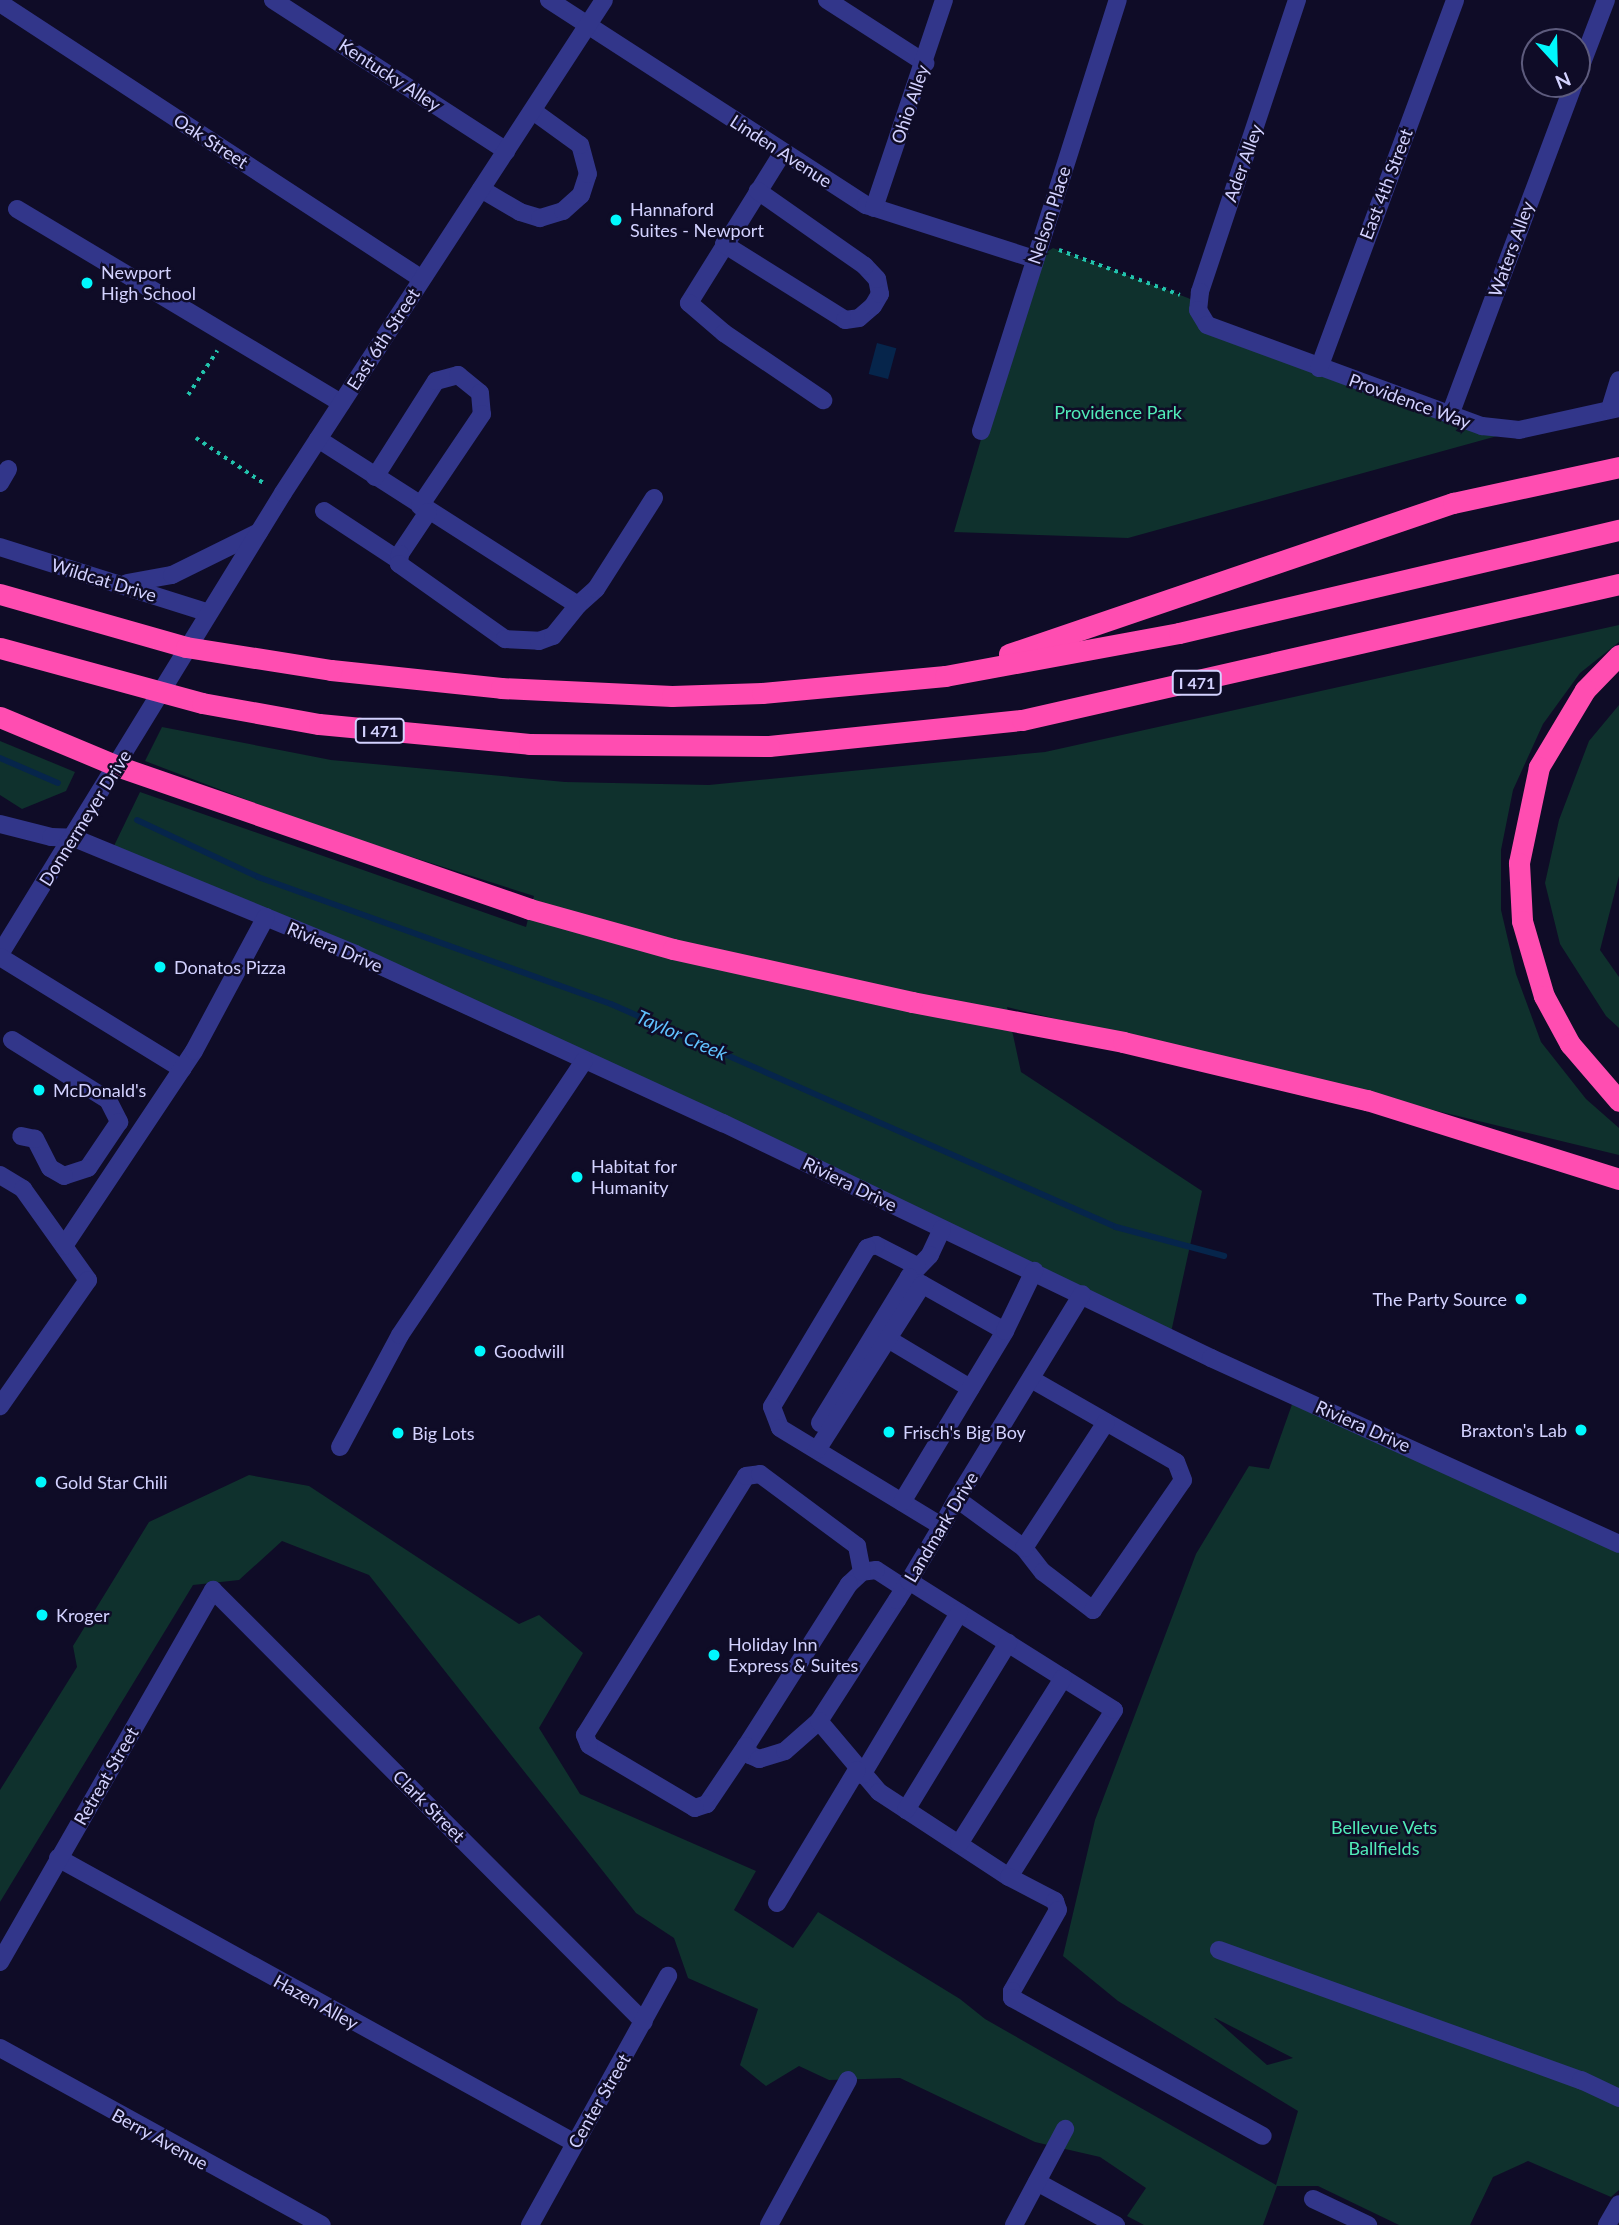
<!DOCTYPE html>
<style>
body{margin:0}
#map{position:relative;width:1619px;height:2225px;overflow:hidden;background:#0f0c27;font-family:Lato,sans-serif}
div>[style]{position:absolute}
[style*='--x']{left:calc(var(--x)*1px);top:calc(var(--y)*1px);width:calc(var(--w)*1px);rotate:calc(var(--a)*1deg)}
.green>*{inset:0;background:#0f312d}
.water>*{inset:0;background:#06254b;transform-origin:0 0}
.stream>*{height:6px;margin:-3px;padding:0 3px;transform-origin:3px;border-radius:3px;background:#06254b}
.path>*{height:3.5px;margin-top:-1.75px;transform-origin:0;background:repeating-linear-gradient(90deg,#22c3ac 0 3.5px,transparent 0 8.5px)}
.minor>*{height:18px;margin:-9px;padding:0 9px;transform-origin:9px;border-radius:9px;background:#32368a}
.highway>*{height:21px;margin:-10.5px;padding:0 10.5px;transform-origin:10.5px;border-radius:10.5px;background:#ff4db1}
.highway-bridge>*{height:21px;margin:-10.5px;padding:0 10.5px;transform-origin:10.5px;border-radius:10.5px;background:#ff4db1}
.dots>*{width:19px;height:19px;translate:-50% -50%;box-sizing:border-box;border:4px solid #0f0c27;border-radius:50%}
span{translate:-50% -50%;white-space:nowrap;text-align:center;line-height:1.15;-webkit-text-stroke:5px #0f0c27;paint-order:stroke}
.shield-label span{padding:2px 5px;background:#0f0c27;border:2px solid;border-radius:5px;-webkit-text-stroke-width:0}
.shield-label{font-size:16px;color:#d3d2ff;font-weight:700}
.street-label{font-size:18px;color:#d3d2ff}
.poi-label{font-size:18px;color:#d3d2ff}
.left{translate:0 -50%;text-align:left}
.right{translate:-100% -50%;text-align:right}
.park-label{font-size:18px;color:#51ecb8}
.water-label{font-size:19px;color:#60c2ff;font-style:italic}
.north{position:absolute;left:1521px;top:28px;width:70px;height:70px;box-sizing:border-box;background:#0f0c27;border:2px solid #5d5b7d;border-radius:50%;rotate:158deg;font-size:19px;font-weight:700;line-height:28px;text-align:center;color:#d3d2ff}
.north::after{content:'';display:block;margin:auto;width:24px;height:32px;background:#00f8fd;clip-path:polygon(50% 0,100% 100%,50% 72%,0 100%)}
</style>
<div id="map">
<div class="green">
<div style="clip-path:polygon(1053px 248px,1188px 298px,1198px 303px,1208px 325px,1519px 430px,1128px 538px,954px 532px,1033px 261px)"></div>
<div style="clip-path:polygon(1619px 625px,1619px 642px,1580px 673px,1543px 724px,1513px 790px,1501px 850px,1501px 910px,1516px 974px,1541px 1042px,1586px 1099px,1619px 1128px,1619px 1155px,1007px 1007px,1021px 1072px,1202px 1191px,1170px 1337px,111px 852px,140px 792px,526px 927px,534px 896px,318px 827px,145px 761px,162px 727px,331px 760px,565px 782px,709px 785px,1045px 752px)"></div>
<div style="clip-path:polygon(1619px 705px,1619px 876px,1600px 950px,1619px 977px,1619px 1028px,1606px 1016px,1560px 944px,1545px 883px,1559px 820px,1589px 741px)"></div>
<div style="clip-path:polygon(0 741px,75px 772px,66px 791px,22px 809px,0 795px)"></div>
<div style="clip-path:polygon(evenodd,1295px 1396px,1619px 1544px,1619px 2190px,1611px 2197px,1528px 2161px,1493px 2177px,1470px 2225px,1399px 2225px,1318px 2186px,1277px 2186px,1263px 2225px,1144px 2225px,1127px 2216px,1146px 2188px,1100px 2157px,1035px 2142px,900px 2078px,829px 2080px,799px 2066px,766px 2086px,740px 2065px,758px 2009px,688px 1978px,674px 1938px,636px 1913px,369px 1575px,282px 1541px,239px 1580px,193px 1585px,0 1902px,0 1790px,77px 1667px,73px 1646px,149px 1522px,249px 1475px,309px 1486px,519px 1624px,539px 1615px,583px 1653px,539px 1728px,580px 1794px,756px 1871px,734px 1910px,793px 1948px,818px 1912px,960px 1999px,985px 2019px,1276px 2185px,1298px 2111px,1118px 2001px,1063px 1956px,1095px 1820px,1196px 1554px,1249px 1466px,1269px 1469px,1295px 1396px,1214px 2018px,1215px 2018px,1293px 2058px,1267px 2065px,1214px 2018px)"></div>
</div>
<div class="water">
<div style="left:877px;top:343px;width:20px;height:32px;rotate:15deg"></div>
</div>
<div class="stream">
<div style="--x:0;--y:758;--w:63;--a:23.3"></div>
<div style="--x:137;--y:820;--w:134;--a:25.2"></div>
<div style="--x:258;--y:877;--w:375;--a:19.8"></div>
<div style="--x:611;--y:1004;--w:552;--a:23.83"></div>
<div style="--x:1116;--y:1227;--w:112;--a:15"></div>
</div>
<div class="path">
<div style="--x:1059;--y:250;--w:129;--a:20.4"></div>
<div style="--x:188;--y:395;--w:53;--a:-56.6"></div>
<div style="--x:196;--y:438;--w:83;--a:33.7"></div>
</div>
<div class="minor">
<div style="--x:273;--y:0;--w:278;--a:32.9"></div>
<div style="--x:549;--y:0;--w:378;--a:32.9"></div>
<div style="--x:866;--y:205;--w:176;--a:17.8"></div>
<div style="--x:827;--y:0;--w:117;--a:32.7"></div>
<div style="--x:1297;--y:0;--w:308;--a:108.4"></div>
<div style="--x:1200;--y:292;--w:18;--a:96"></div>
<div style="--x:1198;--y:310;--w:17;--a:59"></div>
<div style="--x:1207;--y:325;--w:293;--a:20.2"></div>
<div style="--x:1482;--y:426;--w:37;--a:6"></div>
<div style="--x:1519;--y:430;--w:102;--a:-12.4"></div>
<div style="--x:0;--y:3;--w:504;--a:33.19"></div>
<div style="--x:1577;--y:76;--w:81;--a:-69.1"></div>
<div style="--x:783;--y:152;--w:178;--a:121.9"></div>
<div style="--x:689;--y:303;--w:46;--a:40.6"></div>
<div style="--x:724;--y:333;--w:120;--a:34.1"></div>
<div style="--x:481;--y:189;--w:45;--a:30.5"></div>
<div style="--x:520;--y:212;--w:21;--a:17"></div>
<div style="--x:540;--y:218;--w:24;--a:-17"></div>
<div style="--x:563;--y:211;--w:24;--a:-42"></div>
<div style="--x:581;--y:195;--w:22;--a:-72"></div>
<div style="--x:588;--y:174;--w:30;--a:-105"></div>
<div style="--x:580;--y:145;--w:58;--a:-144.1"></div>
<div style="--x:874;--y:208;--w:219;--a:-71.4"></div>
<div style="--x:17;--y:209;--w:378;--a:30.9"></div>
<div style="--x:724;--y:244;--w:143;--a:32.1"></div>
<div style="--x:845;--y:320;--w:14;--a:-8"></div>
<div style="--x:859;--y:318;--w:18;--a:-41"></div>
<div style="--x:873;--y:306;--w:14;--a:-60"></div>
<div style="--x:880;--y:294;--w:15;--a:-101"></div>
<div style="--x:877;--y:279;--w:18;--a:-133"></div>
<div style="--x:865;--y:266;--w:131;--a:-145"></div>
<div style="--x:1319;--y:368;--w:392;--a:-69.7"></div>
<div style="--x:1610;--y:409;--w:30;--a:-73"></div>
<div style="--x:1450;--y:415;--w:353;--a:-69.5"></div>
<div style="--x:981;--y:431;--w:452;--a:-72.4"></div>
<div style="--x:318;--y:439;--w:308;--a:32.6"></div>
<div style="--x:578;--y:605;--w:24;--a:-42"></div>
<div style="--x:596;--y:589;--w:108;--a:-57.5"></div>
<div style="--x:375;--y:477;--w:114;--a:-57.6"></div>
<div style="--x:436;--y:381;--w:23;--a:-15"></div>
<div style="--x:458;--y:375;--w:28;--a:39"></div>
<div style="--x:480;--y:393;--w:21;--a:85"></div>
<div style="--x:482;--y:414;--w:111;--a:124"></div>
<div style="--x:0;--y:483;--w:16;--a:-60"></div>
<div style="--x:324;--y:511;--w:87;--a:33.3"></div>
<div style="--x:428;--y:512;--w:50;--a:123.7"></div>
<div style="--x:400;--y:554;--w:10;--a:96"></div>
<div style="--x:399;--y:564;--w:130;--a:35.3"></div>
<div style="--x:505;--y:639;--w:34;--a:3"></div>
<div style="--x:539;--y:641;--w:15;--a:-20"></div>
<div style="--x:553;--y:636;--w:40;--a:-51"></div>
<div style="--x:0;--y:547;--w:219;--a:17.5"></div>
<div style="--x:127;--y:583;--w:46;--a:-10.1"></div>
<div style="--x:172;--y:575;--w:97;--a:-26.3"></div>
<div style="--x:0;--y:824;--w:53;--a:14.3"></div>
<div style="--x:51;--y:837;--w:23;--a:2"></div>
<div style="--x:74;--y:838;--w:304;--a:22.4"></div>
<div style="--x:355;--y:954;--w:405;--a:24.7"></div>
<div style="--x:723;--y:1123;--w:542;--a:25.71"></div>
<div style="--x:1211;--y:1358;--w:448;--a:24.5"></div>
<div style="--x:0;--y:954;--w:541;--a:-58.45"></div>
<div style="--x:283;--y:493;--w:588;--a:-56.93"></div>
<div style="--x:0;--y:957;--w:214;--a:31.6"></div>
<div style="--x:12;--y:1040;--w:113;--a:32"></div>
<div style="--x:108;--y:1100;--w:25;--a:63"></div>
<div style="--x:119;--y:1122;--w:55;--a:124"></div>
<div style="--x:88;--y:1168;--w:25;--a:162"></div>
<div style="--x:64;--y:1176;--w:16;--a:-150"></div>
<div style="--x:50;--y:1168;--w:33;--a:-117"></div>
<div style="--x:35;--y:1139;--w:14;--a:-168"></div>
<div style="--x:0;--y:1175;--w:27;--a:31"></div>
<div style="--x:23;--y:1189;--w:112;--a:54.5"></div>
<div style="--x:88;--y:1280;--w:154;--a:124.9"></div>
<div style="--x:942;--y:1229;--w:29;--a:115"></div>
<div style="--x:930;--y:1255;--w:30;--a:134"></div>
<div style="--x:909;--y:1277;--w:110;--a:29.4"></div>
<div style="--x:64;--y:1246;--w:234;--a:-56.3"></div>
<div style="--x:194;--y:1051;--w:152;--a:-61.8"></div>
<div style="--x:917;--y:1266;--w:46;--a:-152.9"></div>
<div style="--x:876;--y:1245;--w:9;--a:162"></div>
<div style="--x:867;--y:1248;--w:185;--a:120.9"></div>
<div style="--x:772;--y:1407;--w:22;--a:69"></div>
<div style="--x:780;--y:1428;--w:188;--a:31.3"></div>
<div style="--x:888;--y:1339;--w:96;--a:30.9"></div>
<div style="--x:820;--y:1423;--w:171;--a:-58.6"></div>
<div style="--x:340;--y:1447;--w:127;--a:-61.8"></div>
<div style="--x:400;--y:1335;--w:330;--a:-56.1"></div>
<div style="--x:817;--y:1450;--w:196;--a:-57.5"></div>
<div style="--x:957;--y:1499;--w:83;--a:36.2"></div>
<div style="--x:1024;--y:1548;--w:31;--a:52"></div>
<div style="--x:1043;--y:1572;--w:63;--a:37.2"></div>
<div style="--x:1093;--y:1610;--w:158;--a:-55.3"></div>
<div style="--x:1183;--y:1480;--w:19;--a:-111"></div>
<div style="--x:1176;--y:1462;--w:167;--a:-150.2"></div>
<div style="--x:902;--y:1502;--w:200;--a:-58.9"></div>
<div style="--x:1005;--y:1331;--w:67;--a:-64.2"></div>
<div style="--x:1024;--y:1548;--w:150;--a:-56.9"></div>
<div style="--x:904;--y:1588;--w:33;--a:-147"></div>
<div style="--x:876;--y:1570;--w:14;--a:172"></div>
<div style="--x:862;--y:1572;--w:18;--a:137"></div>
<div style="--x:849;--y:1584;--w:192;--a:122.4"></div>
<div style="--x:746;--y:1746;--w:10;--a:66"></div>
<div style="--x:750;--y:1755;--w:10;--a:24"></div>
<div style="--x:759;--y:1759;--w:27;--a:-17"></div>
<div style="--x:785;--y:1751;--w:45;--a:-41.4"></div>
<div style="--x:819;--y:1721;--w:144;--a:-57.2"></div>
<div style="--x:897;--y:1600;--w:22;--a:-58"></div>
<div style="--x:909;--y:1581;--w:66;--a:-59.2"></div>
<div style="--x:943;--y:1524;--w:29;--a:-61"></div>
<div style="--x:957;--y:1499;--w:240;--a:-58.6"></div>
<div style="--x:819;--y:1721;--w:93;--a:49.8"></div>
<div style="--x:879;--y:1792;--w:155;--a:33.2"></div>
<div style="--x:1009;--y:1877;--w:197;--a:-57.8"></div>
<div style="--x:1114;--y:1710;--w:242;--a:-147.8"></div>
<div style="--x:746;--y:1746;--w:70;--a:123.9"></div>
<div style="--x:707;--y:1804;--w:13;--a:162"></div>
<div style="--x:695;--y:1808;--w:123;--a:-149.3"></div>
<div style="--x:589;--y:1745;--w:11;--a:-112"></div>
<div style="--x:585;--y:1735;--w:305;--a:-58.1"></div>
<div style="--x:746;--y:1476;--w:14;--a:-8"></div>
<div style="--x:760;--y:1474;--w:121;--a:36.6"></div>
<div style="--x:857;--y:1546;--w:26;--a:79"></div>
<div style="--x:862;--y:1775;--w:189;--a:-59.1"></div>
<div style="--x:906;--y:1810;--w:196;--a:-58.6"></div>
<div style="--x:959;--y:1844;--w:196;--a:-57.9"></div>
<div style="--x:58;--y:1858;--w:590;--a:28.87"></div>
<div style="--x:1009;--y:1877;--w:52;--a:27.6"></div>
<div style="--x:1055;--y:1901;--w:9;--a:72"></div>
<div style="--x:1058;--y:1910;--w:93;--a:119.6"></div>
<div style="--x:1012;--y:1991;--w:7;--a:90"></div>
<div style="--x:1012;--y:1998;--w:286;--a:28.8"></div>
<div style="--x:777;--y:1903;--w:155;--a:-59"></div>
<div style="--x:1219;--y:1950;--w:385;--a:19.8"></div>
<div style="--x:1581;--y:2080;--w:42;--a:25.3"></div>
<div style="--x:0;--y:1962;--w:429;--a:-60.2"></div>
<div style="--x:213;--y:1590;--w:610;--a:45.07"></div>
<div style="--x:0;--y:2048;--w:367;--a:28.8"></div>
<div style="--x:1037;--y:2182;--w:90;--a:28.6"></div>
<div style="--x:1313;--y:2199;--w:61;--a:25.3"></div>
<div style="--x:530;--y:2225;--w:285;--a:-61"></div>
<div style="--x:769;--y:2225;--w:165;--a:-61.4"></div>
<div style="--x:1014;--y:2225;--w:109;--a:-62"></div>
<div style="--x:1607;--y:2225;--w:24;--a:-60"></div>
</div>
<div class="highway">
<div style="--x:1009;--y:654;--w:469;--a:-18.8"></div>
<div style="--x:1453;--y:503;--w:170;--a:-12.2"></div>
<div style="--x:1619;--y:655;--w:49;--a:134.2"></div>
<div style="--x:1585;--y:690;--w:90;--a:120.9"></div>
<div style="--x:1539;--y:767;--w:98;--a:101.8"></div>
<div style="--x:1519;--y:863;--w:58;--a:87"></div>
<div style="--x:1522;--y:921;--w:78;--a:73.7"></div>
<div style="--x:1544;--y:996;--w:55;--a:61.6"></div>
<div style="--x:1570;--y:1044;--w:75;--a:49.3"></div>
<div style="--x:331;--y:670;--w:171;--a:6"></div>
<div style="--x:501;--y:688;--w:171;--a:2.7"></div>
<div style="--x:672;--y:696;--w:90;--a:-1.9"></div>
<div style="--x:762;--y:693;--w:184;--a:-5.3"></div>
<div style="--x:945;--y:676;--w:238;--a:-10.4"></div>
<div style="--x:1179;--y:633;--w:452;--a:-13.2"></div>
<div style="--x:769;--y:746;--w:254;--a:-5.9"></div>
<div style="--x:1022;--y:720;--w:612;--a:-12.83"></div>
<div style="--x:912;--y:1002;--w:215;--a:10.7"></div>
<div style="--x:1123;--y:1042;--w:251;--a:13.4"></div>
<div style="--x:1367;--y:1100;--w:264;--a:17.4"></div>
</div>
<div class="highway-bridge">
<div style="--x:0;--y:594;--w:193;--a:15.9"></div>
<div style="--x:186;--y:647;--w:147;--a:9"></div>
<div style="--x:0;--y:648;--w:209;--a:15.2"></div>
<div style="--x:202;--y:703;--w:119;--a:10.2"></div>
<div style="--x:319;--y:724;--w:211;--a:5.4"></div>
<div style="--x:529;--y:744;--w:240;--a:0.5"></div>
<div style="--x:0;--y:717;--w:127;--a:22.7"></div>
<div style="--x:117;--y:766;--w:437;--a:19.1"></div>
<div style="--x:530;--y:909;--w:148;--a:15.6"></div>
<div style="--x:673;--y:949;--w:245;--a:12.5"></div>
</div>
<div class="dots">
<div style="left:616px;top:220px;background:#00f8fd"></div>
<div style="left:87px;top:283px;background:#00f8fd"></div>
<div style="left:160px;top:967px;background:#00f8fd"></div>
<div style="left:39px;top:1090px;background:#00f8fd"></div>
<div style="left:577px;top:1177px;background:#00f8fd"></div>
<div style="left:1521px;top:1299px;background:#00f8fd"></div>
<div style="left:480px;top:1351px;background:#00f8fd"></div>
<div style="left:1581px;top:1430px;background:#00f8fd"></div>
<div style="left:889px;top:1432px;background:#00f8fd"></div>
<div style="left:398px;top:1433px;background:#00f8fd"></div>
<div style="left:41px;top:1482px;background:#00f8fd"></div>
<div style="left:42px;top:1615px;background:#00f8fd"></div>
<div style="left:714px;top:1655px;background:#00f8fd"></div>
</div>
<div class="shield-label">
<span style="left:1197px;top:683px">I 471</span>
<span style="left:380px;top:731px">I 471</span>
</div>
<div class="street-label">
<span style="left:390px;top:75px;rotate:33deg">Kentucky Alley</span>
<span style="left:910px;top:104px;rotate:-71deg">Ohio Alley</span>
<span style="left:211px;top:141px;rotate:33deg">Oak Street</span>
<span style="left:781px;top:151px;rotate:33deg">Linden Avenue</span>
<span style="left:1243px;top:163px;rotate:-70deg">Ader Alley</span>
<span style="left:1386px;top:184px;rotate:-69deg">East 4th Street</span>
<span style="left:1049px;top:215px;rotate:-72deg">Nelson Place</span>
<span style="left:1511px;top:249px;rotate:-70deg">Waters Alley</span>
<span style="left:383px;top:339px;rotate:-57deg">East 6th Street</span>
<span style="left:1410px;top:401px;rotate:20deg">Providence Way</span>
<span style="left:104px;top:580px;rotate:17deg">Wildcat Drive</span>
<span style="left:85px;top:818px;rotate:-58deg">Donnermeyer Drive</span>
<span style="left:335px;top:947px;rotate:23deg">Riviera Drive</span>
<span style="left:850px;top:1184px;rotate:26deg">Riviera Drive</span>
<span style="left:1363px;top:1426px;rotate:24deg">Riviera Drive</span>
<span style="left:941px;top:1527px;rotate:-59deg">Landmark Drive</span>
<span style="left:106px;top:1776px;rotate:-60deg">Retreat Street</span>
<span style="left:429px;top:1806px;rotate:45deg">Clark Street</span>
<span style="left:316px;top:2002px;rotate:29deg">Hazen Alley</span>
<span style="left:599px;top:2101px;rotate:-60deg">Center Street</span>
<span style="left:160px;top:2139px;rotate:29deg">Berry Avenue</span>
</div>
<div class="poi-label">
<span class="left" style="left:630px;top:220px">Hannaford<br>Suites - Newport</span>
<span class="left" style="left:101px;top:283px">Newport<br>High School</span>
<span class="left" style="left:174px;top:967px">Donatos Pizza</span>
<span class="left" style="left:53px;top:1090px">McDonald's</span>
<span class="left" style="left:591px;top:1177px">Habitat for<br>Humanity</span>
<span class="right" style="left:1507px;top:1299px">The Party Source</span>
<span class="left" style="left:494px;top:1351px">Goodwill</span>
<span class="right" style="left:1567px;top:1430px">Braxton's Lab</span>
<span class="left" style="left:903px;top:1432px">Frisch's Big Boy</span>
<span class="left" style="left:412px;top:1433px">Big Lots</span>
<span class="left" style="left:55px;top:1482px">Gold Star Chili</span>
<span class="left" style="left:56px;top:1615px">Kroger</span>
<span class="left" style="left:728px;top:1655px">Holiday Inn<br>Express &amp; Suites</span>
</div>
<div class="park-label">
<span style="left:1118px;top:412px">Providence Park</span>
<span style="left:1384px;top:1838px">Bellevue Vets<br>Ballfields</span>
</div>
<div class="water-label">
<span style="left:682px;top:1035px;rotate:24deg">Taylor Creek</span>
</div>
<div class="north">N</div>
</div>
